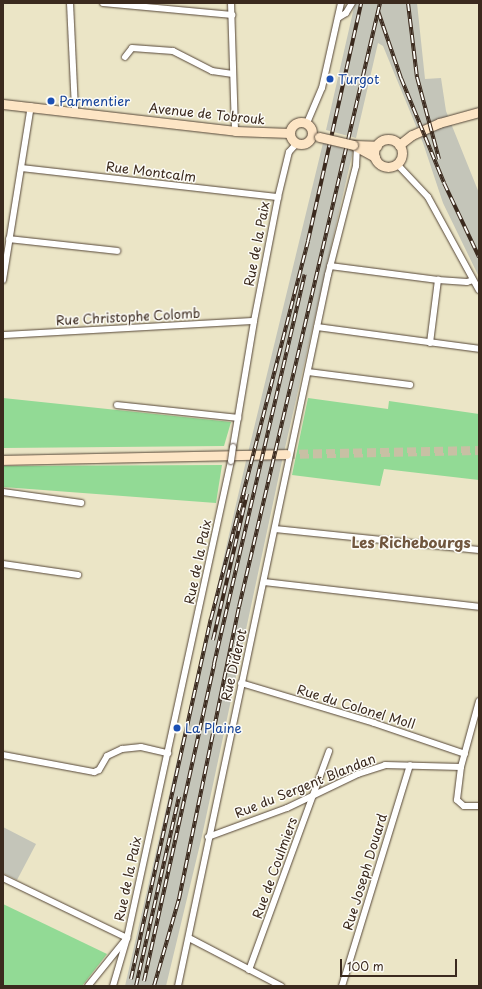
<!DOCTYPE html>
<style>
body{margin:0}
#map{position:relative;width:482px;height:989px;overflow:hidden;background:#ebe5c6;font-family:"Playpen Sans",sans-serif}
div>[style]{position:absolute}
[style*='--x']{left:calc(var(--x)*1px);top:calc(var(--y)*1px);width:calc(var(--w)*1px);rotate:calc(var(--a)*1deg)}
.industrial>*{inset:0;background:#c4c5b9}
.green>*{inset:0;background:#92da95}
.secondary-tunnel>*{height:9px;margin-top:-4.5px;transform-origin:0;background:repeating-linear-gradient(90deg,#c8c0a4 0 9px,transparent 0 13.5px)}
.roads{filter:drop-shadow(0 0 1px #554637) drop-shadow(0 0 1px #554637)}
.street>*{height:6px;margin:-3px;padding:0 3px;transform-origin:3px;border-radius:3px;background:#fff}
.secondary>*{height:9px;margin:-4.5px;padding:0 4.5px;transform-origin:4.5px;border-radius:4.5px;background:#fde5c5}
.secondary>.ring{margin:-4.5px;padding:0;box-sizing:content-box;background:none;border:9px solid #fde5c5;border-radius:50%}
.rail>*{height:4px;margin-top:-2px;transform-origin:0;background:repeating-linear-gradient(90deg,#fdfcf7 0 8px,#3b2a1e 0 16px);box-sizing:border-box;border-block:1px solid #3b2a1e}
.bridges{filter:drop-shadow(0 0 1px #554637) drop-shadow(0 0 1px #554637)}
.street-bridge>*{height:6px;margin:-3px;padding:0 3px;transform-origin:3px;border-radius:3px;background:#fff}
.secondary-bridge>*{height:9px;margin:-4.5px;padding:0 4.5px;transform-origin:4.5px;border-radius:4.5px;background:#fde5c5}
.dots>*{width:11px;height:11px;translate:-50% -50%;box-sizing:border-box;border:2px solid #fdfcf7;border-radius:50%}
span{translate:-50% -50%;white-space:nowrap;text-align:center;line-height:1.15;-webkit-text-stroke:3px #fdfcf7;paint-order:stroke}
.transit-label{font-size:13px;color:#164399}
.left{translate:0 -50%;text-align:left}
.street-label{font-size:13px;color:#3b2a1e}
.quarter-label{font-size:15px;color:#70563e;font-weight:700}
.frame{position:absolute;inset:0;border:4px solid #3b2a1e;pointer-events:none}
.scale{position:absolute;left:340px;top:959px;width:117px;height:18px;box-sizing:border-box;border:2px solid #3b2a1e;border-top:0;padding-left:5px;font-size:12px;line-height:14px;white-space:nowrap;color:#3b2a1e;-webkit-text-stroke:3px #fdfcf7;paint-order:stroke}
</style>
<div id="map">
<div class="industrial">
<div style="clip-path:polygon(355px 3px,417px 3px,425px 79px,441px 78px,446px 111px,479px 193px,479px 277px,443px 203px,423px 143px,383px 46px,378px 43px,356px 138px,326px 130px)"></div>
<div style="clip-path:polygon(323px 143px,353px 151px,282px 461px,202px 836px,166px 986px,125px 986px,246px 461px)"></div>
<div style="clip-path:polygon(3px 827px,36px 844px,17px 880px,3px 873px)"></div>
</div>
<div class="green">
<div style="clip-path:polygon(3px 398px,231px 422px,224px 446px,3px 448px)"></div>
<div style="clip-path:polygon(308px 398px,388px 409px,389px 401px,479px 414px,479px 480px,384px 469px,380px 486px,292px 475px)"></div>
<div style="clip-path:polygon(222px 465px,216px 503px,3px 487px,3px 466px)"></div>
<div style="clip-path:polygon(3px 904px,107px 954px,82px 986px,3px 986px)"></div>
</div>
<div class="secondary-tunnel">
<div style="--x:286;--y:454;--w:193;--a:-1.2"></div>
</div>
<div class="roads">
<div class="street">
<div style="--x:70;--y:3;--w:108;--a:87.3"></div>
<div style="--x:103;--y:3;--w:130;--a:5.3"></div>
<div style="--x:231;--y:3;--w:128;--a:88.2"></div>
<div style="--x:338;--y:18;--w:9;--a:-32"></div>
<div style="--x:346;--y:13;--w:12;--a:-59"></div>
<div style="--x:125;--y:57;--w:11;--a:-52"></div>
<div style="--x:132;--y:48;--w:41;--a:4.2"></div>
<div style="--x:173;--y:51;--w:44;--a:27.1"></div>
<div style="--x:212;--y:71;--w:21;--a:8"></div>
<div style="--x:307;--y:123;--w:38;--a:-67"></div>
<div style="--x:322;--y:88;--w:87;--a:-77.4"></div>
<div style="--x:397;--y:164;--w:45;--a:46.8"></div>
<div style="--x:428;--y:197;--w:106;--a:61.3"></div>
<div style="--x:22;--y:168;--w:258;--a:6.5"></div>
<div style="--x:9;--y:239;--w:109;--a:6.3"></div>
<div style="--x:330;--y:266;--w:109;--a:7.4"></div>
<div style="--x:438;--y:280;--w:29;--a:4"></div>
<div style="--x:467;--y:282;--w:6;--a:-18"></div>
<div style="--x:3;--y:280;--w:176;--a:-80.9"></div>
<div style="--x:317;--y:327;--w:163;--a:7.7"></div>
<div style="--x:3;--y:335;--w:251;--a:-3.2"></div>
<div style="--x:430;--y:343;--w:64;--a:-82.8"></div>
<div style="--x:308;--y:372;--w:103;--a:7.3"></div>
<div style="--x:117;--y:405;--w:122;--a:6.1"></div>
<div style="--x:233;--y:447;--w:128;--a:-80.5"></div>
<div style="--x:254;--y:321;--w:126;--a:-79"></div>
<div style="--x:278;--y:197;--w:46;--a:-76.3"></div>
<div style="--x:289;--y:152;--w:12;--a:-48"></div>
<div style="--x:3;--y:492;--w:79;--a:8"></div>
<div style="--x:275;--y:529;--w:205;--a:5.9"></div>
<div style="--x:3;--y:564;--w:76;--a:8.3"></div>
<div style="--x:264;--y:582;--w:216;--a:6.6"></div>
<div style="--x:241;--y:683;--w:139;--a:16.7"></div>
<div style="--x:374;--y:723;--w:96;--a:18.8"></div>
<div style="--x:479;--y:701;--w:68;--a:105.3"></div>
<div style="--x:461;--y:767;--w:33;--a:97"></div>
<div style="--x:457;--y:800;--w:9;--a:41"></div>
<div style="--x:464;--y:806;--w:15;--a:0"></div>
<div style="--x:3;--y:755;--w:93;--a:10.6"></div>
<div style="--x:94;--y:772;--w:5;--a:-22"></div>
<div style="--x:99;--y:770;--w:16;--a:-60"></div>
<div style="--x:107;--y:756;--w:17;--a:-25"></div>
<div style="--x:122;--y:749;--w:19;--a:-6"></div>
<div style="--x:141;--y:747;--w:28;--a:13"></div>
<div style="--x:208;--y:837;--w:84;--a:-20.2"></div>
<div style="--x:287;--y:808;--w:79;--a:-25.6"></div>
<div style="--x:358;--y:774;--w:28;--a:-18"></div>
<div style="--x:385;--y:765;--w:76;--a:1.5"></div>
<div style="--x:3;--y:878;--w:138;--a:25.8"></div>
<div style="--x:189;--y:938;--w:104;--a:27.6"></div>
<div style="--x:249;--y:970;--w:233;--a:-69.9"></div>
<div style="--x:88;--y:986;--w:60;--a:-51"></div>
<div style="--x:113;--y:986;--w:50;--a:-73.7"></div>
<div style="--x:127;--y:938;--w:488;--a:-77.7"></div>
<div style="--x:178;--y:986;--w:727;--a:-78.09"></div>
<div style="--x:328;--y:275;--w:113;--a:-75.6"></div>
<div style="--x:356;--y:166;--w:17;--a:-87"></div>
<div style="--x:342;--y:986;--w:231;--a:-72.9"></div>
</div>
<div class="secondary">
<div style="--x:3;--y:104;--w:234;--a:6.6"></div>
<div style="--x:235;--y:131;--w:55;--a:2.1"></div>
<div class="ring" style="left:290px;top:122px;width:13px;height:13px"></div>
<div class="ring" style="left:374px;top:139px;width:19px;height:19px"></div>
<div style="--x:353;--y:145;--w:24;--a:2"></div>
<div style="--x:399;--y:145;--w:16;--a:-38"></div>
<div style="--x:412;--y:135;--w:30;--a:-24"></div>
<div style="--x:439;--y:123;--w:41;--a:-15.4"></div>
<div style="--x:355;--y:146;--w:23;--a:29"></div>
<div style="--x:3;--y:460;--w:283;--a:-1.2"></div>
</div>
</div>
<div class="rail">
<div style="--x:408;--y:3;--w:75;--a:83.1"></div>
<div style="--x:417;--y:77;--w:85;--a:75"></div>
<div style="--x:378;--y:11;--w:71;--a:71.1"></div>
<div style="--x:401;--y:78;--w:113;--a:67.7"></div>
<div style="--x:444;--y:183;--w:82;--a:64.7"></div>
<div style="--x:213;--y:640;--w:150;--a:-76.9"></div>
<div style="--x:131;--y:979;--w:369;--a:-77.5"></div>
<div style="--x:211;--y:619;--w:390;--a:-75.6"></div>
<div style="--x:308;--y:241;--w:244;--a:-77.4"></div>
<div style="--x:144;--y:981;--w:325;--a:-77.5"></div>
<div style="--x:214;--y:664;--w:400;--a:-76.9"></div>
<div style="--x:136;--y:986;--w:194;--a:-77.2"></div>
<div style="--x:154;--y:986;--w:91;--a:-74"></div>
<div style="--x:179;--y:899;--w:298;--a:-78.4"></div>
<div style="--x:239;--y:607;--w:620;--a:-76.86"></div>
</div>
<div class="bridges">
<div class="street-bridge">
<div style="--x:231;--y:461;--w:14;--a:-82"></div>
</div>
<div class="secondary-bridge">
<div style="--x:319;--y:137;--w:35;--a:13"></div>
</div>
</div>
<div class="dots">
<div style="left:330px;top:79px;background:#1a4fb4"></div>
<div style="left:51px;top:101px;background:#1a4fb4"></div>
<div style="left:177px;top:728px;background:#1a4fb4"></div>
</div>
<div class="transit-label">
<span class="left" style="left:338px;top:79px">Turgot</span>
<span class="left" style="left:59px;top:101px">Parmentier</span>
<span class="left" style="left:185px;top:728px">La Plaine</span>
</div>
<div class="street-label">
<span style="left:207px;top:114px;rotate:6deg">Avenue de Tobrouk</span>
<span style="left:151px;top:172px;rotate:7deg">Rue Montcalm</span>
<span style="left:257px;top:244px;rotate:-79deg">Rue de la Paix</span>
<span style="left:128px;top:317px;rotate:-3deg">Rue Christophe Colomb</span>
<span style="left:198px;top:562px;rotate:-78deg">Rue de la Paix</span>
<span style="left:234px;top:665px;rotate:-77deg">Rue Diderot</span>
<span style="left:356px;top:707px;rotate:17deg">Rue du Colonel Moll</span>
<span style="left:305px;top:786px;rotate:-22deg">Rue du Sergent Blandan</span>
<span style="left:275px;top:868px;rotate:-70deg">Rue de Coulmiers</span>
<span style="left:365px;top:872px;rotate:-73deg">Rue Joseph Douard</span>
<span style="left:128px;top:879px;rotate:-78deg">Rue de la Paix</span>
</div>
<div class="quarter-label">
<span style="left:411px;top:542px">Les Richebourgs</span>
</div>
<div class="frame"></div>
<div class="scale">100 m</div>
</div>
